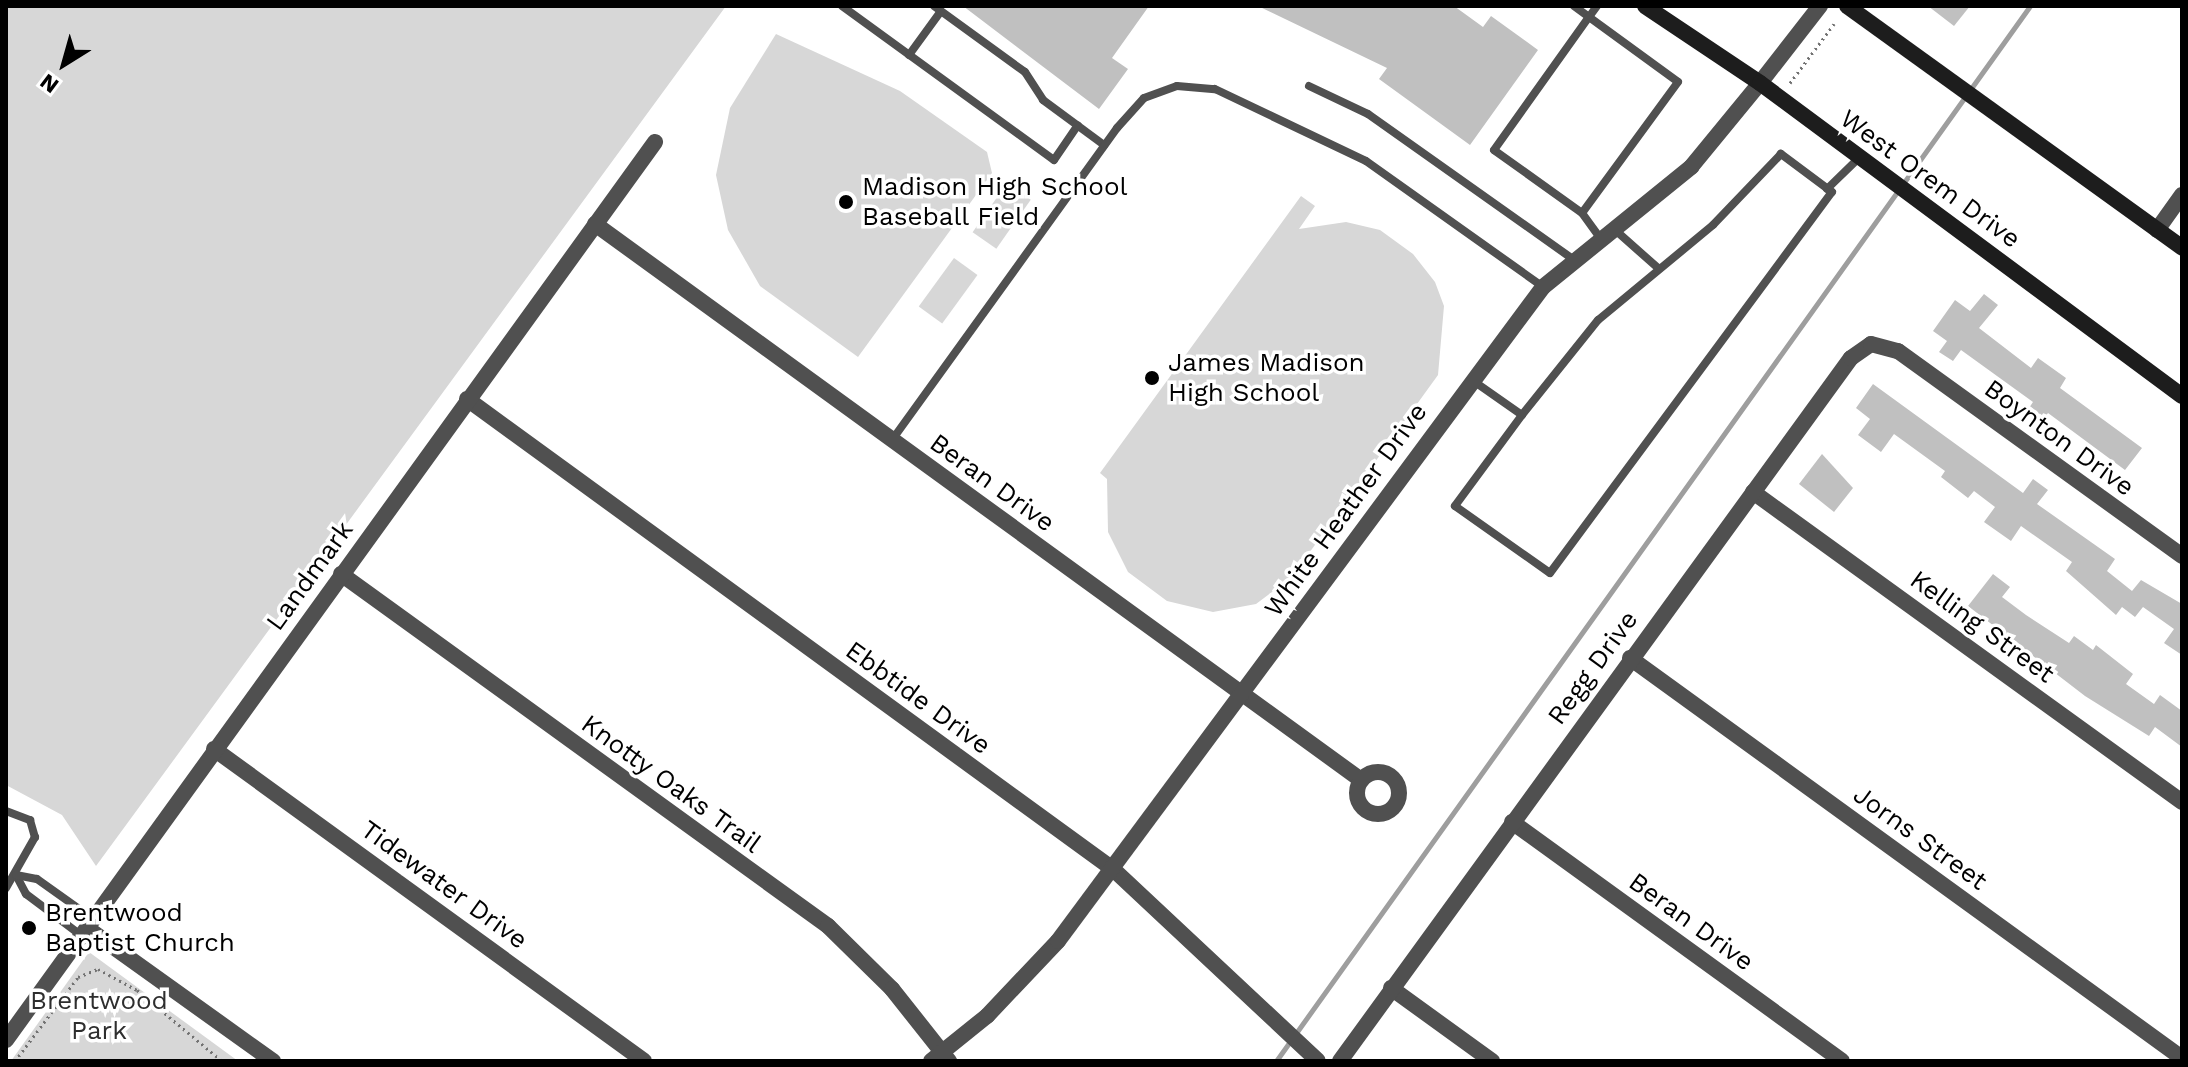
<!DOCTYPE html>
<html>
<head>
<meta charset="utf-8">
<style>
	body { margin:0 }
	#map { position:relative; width:2188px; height:1067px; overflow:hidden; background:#fff; font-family:"Work Sans",sans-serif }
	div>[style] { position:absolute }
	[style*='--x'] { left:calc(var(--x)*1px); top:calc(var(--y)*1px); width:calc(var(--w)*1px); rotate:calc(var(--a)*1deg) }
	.green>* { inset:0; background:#d7d7d7; transform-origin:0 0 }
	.stream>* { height:5px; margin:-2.5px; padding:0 2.5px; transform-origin:2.5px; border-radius:2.5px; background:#9e9e9e }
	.building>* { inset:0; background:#c0c0c0 }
	.path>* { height:3px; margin-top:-1.5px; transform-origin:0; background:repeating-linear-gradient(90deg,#727272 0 2px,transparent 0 6px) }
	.service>* { height:8px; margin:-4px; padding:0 4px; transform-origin:4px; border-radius:4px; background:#505050 }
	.minor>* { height:16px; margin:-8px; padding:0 8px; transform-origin:8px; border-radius:8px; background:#505050 }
	.minor>.ring { margin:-8px; padding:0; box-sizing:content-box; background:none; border:16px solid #505050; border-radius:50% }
	.tertiary>* { height:16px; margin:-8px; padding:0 8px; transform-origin:8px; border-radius:8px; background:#505050 }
	.secondary>* { height:16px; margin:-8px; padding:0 8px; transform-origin:8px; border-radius:8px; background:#1d1d1d }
	.dots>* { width:22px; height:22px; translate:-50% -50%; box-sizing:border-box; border:4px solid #fff; border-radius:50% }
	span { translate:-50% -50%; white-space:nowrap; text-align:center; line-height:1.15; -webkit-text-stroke:7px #fff; paint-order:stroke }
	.street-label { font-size:26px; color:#000 }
	.poi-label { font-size:26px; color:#000 }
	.left { translate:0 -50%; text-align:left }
	.park-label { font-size:26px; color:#2e2e2e }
	.frame { position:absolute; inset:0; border:8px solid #000; pointer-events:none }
	.north { position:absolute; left:24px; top:24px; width:80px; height:80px; -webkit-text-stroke:6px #fff; paint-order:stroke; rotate:217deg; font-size:22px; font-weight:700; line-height:32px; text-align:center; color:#000 }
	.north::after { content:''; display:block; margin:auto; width:28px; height:36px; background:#000; clip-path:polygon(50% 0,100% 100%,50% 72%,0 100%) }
</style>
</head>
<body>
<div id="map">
	<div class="green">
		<div style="clip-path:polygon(6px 6px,726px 6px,96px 866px,62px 815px,6px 785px)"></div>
		<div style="clip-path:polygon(776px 34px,900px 91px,987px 152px,992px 173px,858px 357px,760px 286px,728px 230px,716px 175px,730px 108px)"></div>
		<div style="left:1007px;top:183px;width:29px;height:60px;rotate:35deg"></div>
		<div style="clip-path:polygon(1301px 196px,1315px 206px,1299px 229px,1346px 222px,1380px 230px,1413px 254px,1435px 282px,1444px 306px,1438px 375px,1291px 578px,1256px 604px,1213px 612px,1167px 601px,1128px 572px,1108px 532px,1107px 479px,1100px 473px)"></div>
		<div style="left:954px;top:258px;width:29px;height:60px;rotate:36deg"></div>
		<div style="clip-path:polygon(89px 952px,238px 1061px,11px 1061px)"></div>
	</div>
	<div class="stream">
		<div style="--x:1276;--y:1061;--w:1297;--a:-54.45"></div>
	</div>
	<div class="building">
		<div style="clip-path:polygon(963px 6px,1149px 6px,1112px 58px,1128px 69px,1099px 109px)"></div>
		<div style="clip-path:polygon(1258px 6px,1454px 6px,1483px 27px,1491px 16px,1538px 50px,1470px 145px,1379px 79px,1387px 68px)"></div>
		<div style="clip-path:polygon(1928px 6px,1970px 6px,1954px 26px)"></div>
		<div style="clip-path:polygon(1984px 294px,1998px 305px,1979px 328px,2031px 368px,2038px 358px,2066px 378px,2060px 388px,2142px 448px,2125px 470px,2048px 413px,2042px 421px,2027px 411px,2033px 402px,1961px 350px,1953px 361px,1939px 352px,1947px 341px,1933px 331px,1955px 300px,1970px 311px)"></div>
		<div style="clip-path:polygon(1873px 384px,2023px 493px,2033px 479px,2048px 490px,2037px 504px,2115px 559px,2107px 571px,2132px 591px,2141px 580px,2182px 604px,2182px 655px,2164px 643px,2174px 629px,2143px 607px,2135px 617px,2122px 607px,2116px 615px,2066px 571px,2072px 562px,2021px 526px,2011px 541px,1984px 522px,1995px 507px,1974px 491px,1968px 498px,1941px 477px,1945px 471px,1894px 434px,1881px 452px,1858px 435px,1870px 419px,1856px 408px)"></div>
		<div style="clip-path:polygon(1822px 454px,1853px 488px,1834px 512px,1799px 484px)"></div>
		<div style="clip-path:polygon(1993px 574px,2010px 587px,2002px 597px,2026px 615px,2069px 643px,2074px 636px,2093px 650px,2096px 645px,2133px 674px,2126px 684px,2154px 704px,2160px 695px,2182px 711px,2182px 747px,2155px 727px,2149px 736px,2085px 696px,1968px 606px)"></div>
	</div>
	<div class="path">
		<div style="--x:1790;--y:83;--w:74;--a:-53.3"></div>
		<div style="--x:15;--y:1061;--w:105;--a:-53.1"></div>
		<div style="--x:78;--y:977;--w:22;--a:-22"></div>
		<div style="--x:98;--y:969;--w:44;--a:28.3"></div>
		<div style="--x:137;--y:990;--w:111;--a:39.9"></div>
	</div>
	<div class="service">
		<div style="--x:842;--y:6;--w:262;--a:36"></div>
		<div style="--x:1054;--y:160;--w:42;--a:-55.6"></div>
		<div style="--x:934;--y:6;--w:112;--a:36"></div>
		<div style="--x:1025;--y:72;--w:33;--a:57"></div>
		<div style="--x:1043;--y:100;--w:76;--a:36.4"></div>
		<div style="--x:1574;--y:6;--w:19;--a:36"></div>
		<div style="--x:1589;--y:17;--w:14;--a:-54"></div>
		<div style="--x:1589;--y:17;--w:110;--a:36.1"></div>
		<div style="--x:1678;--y:82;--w:162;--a:126.2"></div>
		<div style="--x:1582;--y:213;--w:108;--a:-144.4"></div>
		<div style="--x:1494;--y:150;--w:163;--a:-54.5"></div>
		<div style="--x:909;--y:55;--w:54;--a:-54"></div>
		<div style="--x:1309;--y:86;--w:65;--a:25.4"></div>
		<div style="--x:1368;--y:114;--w:252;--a:35.3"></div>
		<div style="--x:1827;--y:189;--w:46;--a:-44.1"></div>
		<div style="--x:1582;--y:213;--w:31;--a:54"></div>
		<div style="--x:1614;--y:229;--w:60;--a:41.6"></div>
		<div style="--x:1472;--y:380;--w:61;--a:35"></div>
		<div style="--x:1522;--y:415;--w:113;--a:126.4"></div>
		<div style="--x:1455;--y:506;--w:116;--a:35.2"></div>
		<div style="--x:1550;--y:573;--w:474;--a:-53.5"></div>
		<div style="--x:1832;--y:192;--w:64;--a:-143.3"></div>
		<div style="--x:1781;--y:154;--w:98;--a:133.8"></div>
		<div style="--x:1713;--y:225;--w:149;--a:140.4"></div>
		<div style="--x:1598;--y:320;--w:122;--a:128.7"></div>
		<div style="--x:892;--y:440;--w:385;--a:-54.2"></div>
		<div style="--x:1117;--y:128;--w:40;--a:-48"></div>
		<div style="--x:1144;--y:98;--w:35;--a:-20"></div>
		<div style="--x:1177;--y:86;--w:38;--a:5"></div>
		<div style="--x:1215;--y:89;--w:167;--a:25.5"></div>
		<div style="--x:1366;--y:161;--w:217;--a:35.4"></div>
		<div style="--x:6;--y:811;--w:26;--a:21"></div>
		<div style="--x:30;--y:820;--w:18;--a:74"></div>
		<div style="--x:35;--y:837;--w:59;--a:119.6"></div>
		<div style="--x:82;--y:936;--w:70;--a:-143.1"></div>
		<div style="--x:26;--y:894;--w:21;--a:-118"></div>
		<div style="--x:16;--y:875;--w:21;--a:11"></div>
		<div style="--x:37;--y:879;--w:69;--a:35.5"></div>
	</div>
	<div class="minor">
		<div style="--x:595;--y:224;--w:947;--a:35.97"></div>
		<div style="--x:2157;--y:230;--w:43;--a:-54.5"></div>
		<div style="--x:467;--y:399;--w:800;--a:36.05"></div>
		<div style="--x:1114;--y:870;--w:279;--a:43.1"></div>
		<div style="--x:1753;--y:492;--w:529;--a:35.85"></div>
		<div style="--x:341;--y:574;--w:601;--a:35.86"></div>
		<div style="--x:828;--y:926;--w:90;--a:44.5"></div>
		<div style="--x:892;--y:989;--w:92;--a:51.6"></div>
		<div style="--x:1630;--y:658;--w:682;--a:35.93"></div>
		<div style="--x:214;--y:749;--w:531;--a:35.96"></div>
		<div class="ring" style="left:1357px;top:772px;width:26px;height:26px"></div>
		<div style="--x:1512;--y:822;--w:407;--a:35.9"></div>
		<div style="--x:87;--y:928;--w:229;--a:35.6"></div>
		<div style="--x:1391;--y:988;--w:125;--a:35.9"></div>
		<div style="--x:6;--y:1040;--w:1108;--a:-54.14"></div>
		<div style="--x:931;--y:1061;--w:72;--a:-38.8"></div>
		<div style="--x:987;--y:1016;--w:103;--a:-46.6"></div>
		<div style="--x:1058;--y:941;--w:814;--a:-53.44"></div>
		<div style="--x:1543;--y:287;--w:191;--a:-39"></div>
		<div style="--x:1691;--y:167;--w:109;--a:-50.6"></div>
		<div style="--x:1340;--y:1061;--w:869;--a:-53.99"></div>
		<div style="--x:1851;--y:358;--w:24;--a:-35"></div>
		<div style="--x:1871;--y:344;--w:28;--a:15"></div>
		<div style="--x:1898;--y:351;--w:350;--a:35.8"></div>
	</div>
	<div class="tertiary">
		<div style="--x:1760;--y:83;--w:98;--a:-52.1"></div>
	</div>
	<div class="secondary">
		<div style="--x:1645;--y:6;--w:138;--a:33.8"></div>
		<div style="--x:1760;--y:83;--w:525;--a:36.56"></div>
		<div style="--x:1847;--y:6;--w:413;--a:35.8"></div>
	</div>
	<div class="dots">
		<div style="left:846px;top:202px;background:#000"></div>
		<div style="left:1152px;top:378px;background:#000"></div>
		<div style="left:29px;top:928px;background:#000"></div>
	</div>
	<div class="street-label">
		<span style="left:1930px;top:179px;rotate:36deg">West Orem Drive</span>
		<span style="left:2059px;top:438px;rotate:36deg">Boynton Drive</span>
		<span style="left:992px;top:483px;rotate:36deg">Beran Drive</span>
		<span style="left:1346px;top:510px;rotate:-54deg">White Heather Drive</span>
		<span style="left:310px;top:576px;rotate:-54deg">Landmark</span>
		<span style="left:1982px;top:627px;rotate:36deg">Kelling Street</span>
		<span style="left:1593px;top:668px;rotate:-54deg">Regg Drive</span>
		<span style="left:918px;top:698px;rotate:36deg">Ebbtide Drive</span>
		<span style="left:671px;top:784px;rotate:36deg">Knotty Oaks Trail</span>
		<span style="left:1920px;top:838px;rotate:36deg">Jorns Street</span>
		<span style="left:444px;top:885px;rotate:36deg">Tidewater Drive</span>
		<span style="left:1691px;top:922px;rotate:36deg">Beran Drive</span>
	</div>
	<div class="poi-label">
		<span class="left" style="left:862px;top:202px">Madison High School<br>Baseball Field</span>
		<span class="left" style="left:1168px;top:378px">James Madison<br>High School</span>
		<span class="left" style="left:45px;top:928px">Brentwood<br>Baptist Church</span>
	</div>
	<div class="park-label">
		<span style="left:99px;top:1016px">Brentwood<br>Park</span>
	</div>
	<div class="frame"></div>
	<div class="north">N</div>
</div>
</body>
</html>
